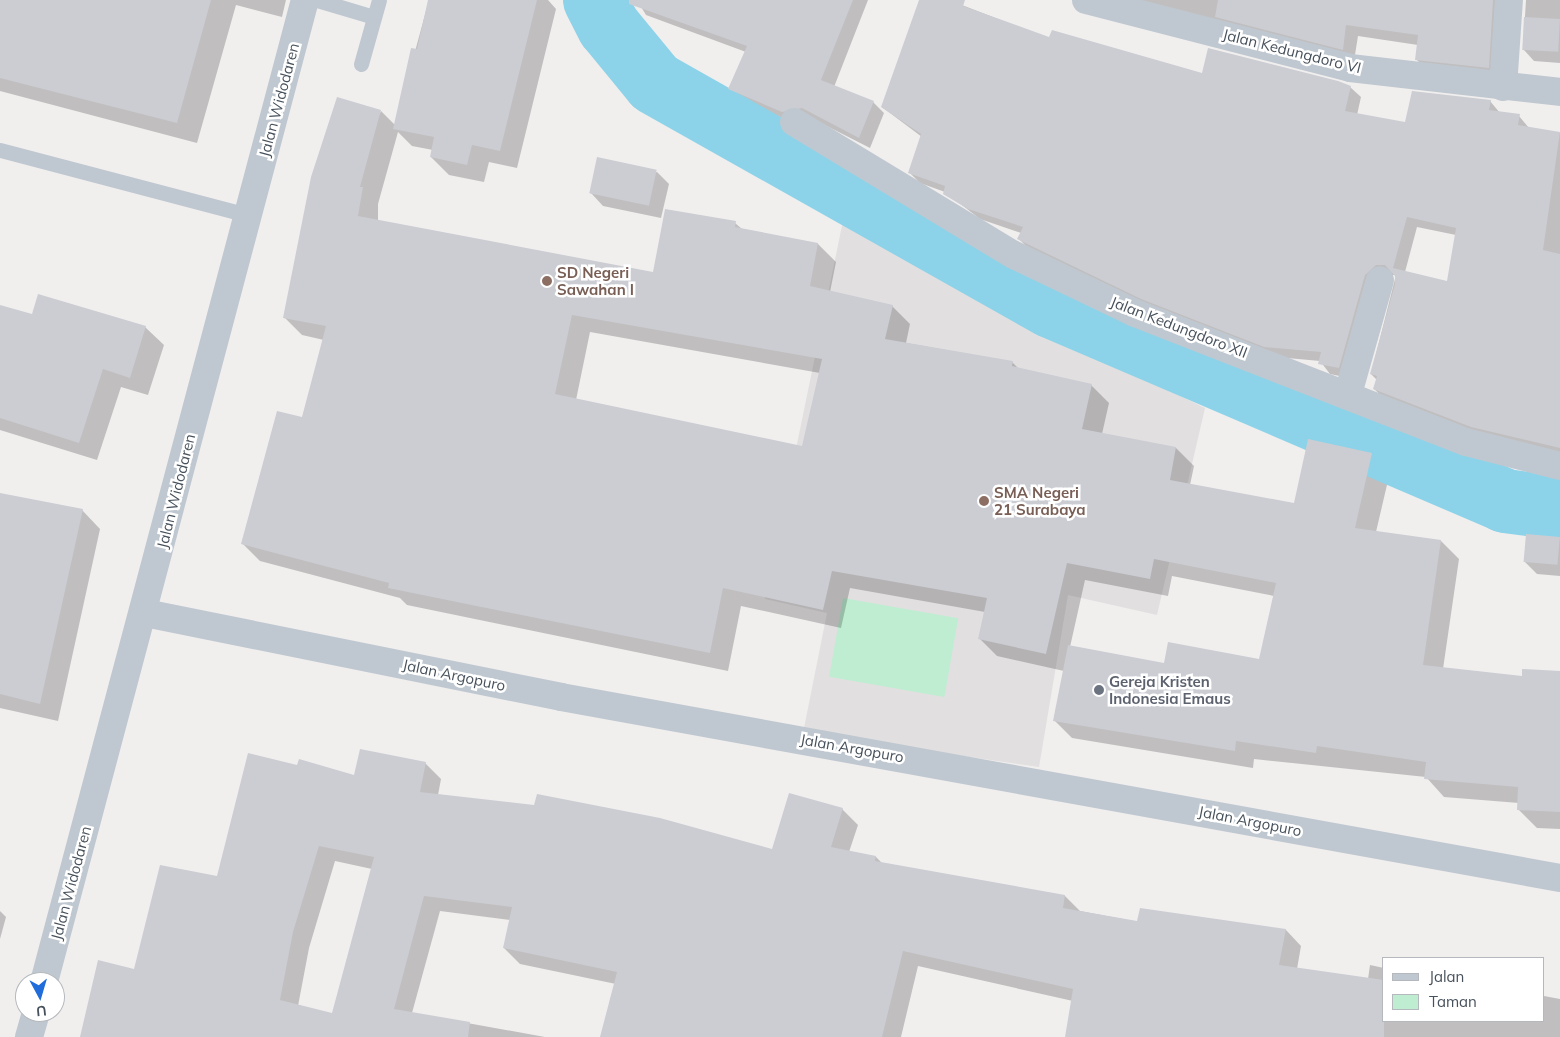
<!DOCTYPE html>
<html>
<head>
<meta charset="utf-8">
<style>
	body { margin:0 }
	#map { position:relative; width:1560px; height:1037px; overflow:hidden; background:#f1eeee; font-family:Mulish,sans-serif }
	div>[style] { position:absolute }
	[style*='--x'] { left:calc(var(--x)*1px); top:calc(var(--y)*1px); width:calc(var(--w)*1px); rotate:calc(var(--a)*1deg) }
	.education>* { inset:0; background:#e2dfe0 }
	.green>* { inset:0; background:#beedd1; transform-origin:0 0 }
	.shadow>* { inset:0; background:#0003 }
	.river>* { height:64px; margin:-32px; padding:0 32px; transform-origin:32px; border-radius:32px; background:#8cd3e9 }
	.building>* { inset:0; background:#cbcdd3; transform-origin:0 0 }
	.service>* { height:15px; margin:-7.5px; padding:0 7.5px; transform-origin:7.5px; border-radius:7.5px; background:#bfc8d0 }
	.minor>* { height:28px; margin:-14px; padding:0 14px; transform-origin:14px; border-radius:14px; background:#bfc8d0 }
	.dots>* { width:14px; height:14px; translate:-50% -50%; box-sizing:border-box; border:2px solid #fff; border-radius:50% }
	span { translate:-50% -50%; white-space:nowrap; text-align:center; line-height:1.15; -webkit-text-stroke:5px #fff; paint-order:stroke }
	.street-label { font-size:15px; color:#47515b }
	.education-label { font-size:15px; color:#785e54; font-weight:700 }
	.left { translate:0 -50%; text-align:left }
	.worship-label { font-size:15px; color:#5b616d; font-weight:700 }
	.legend { position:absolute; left:1382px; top:957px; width:162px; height:65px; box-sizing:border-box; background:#fff; border:1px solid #b5b9bd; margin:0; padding:6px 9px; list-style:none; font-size:15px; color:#47515b }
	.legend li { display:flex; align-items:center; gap:10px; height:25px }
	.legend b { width:25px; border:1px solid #b5b9bd }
	.north { position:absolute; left:15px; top:972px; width:50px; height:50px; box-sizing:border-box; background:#fff; border:1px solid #b5b9bd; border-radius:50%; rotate:174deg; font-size:14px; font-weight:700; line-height:20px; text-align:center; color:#47515b }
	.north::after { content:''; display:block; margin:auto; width:18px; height:22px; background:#1f6cda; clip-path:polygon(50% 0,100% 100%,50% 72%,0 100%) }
</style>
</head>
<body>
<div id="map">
	<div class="education">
		<div style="clip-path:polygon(844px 216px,1104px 359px,1205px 408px,1157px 615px,1068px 595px,1039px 767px,803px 733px,827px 613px,765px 599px)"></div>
	</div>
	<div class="green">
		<div style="left:843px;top:598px;width:117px;height:80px;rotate:10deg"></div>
	</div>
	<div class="shadow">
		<div style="clip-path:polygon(0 0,286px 0,282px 17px,236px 5px,197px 143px,0 91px)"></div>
		<div style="clip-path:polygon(evenodd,429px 0,548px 0,556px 9px,517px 168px,489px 162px,484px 182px,449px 175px,431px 157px,433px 150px,412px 146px,398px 132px,378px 204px,378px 221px,654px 274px,735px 223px,742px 229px,818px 244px,836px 262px,830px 292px,892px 306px,910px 324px,906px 343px,1012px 362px,1019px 369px,1091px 385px,1109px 403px,1102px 434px,1176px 448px,1194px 466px,1190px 485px,1295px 504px,1371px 454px,1390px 472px,1376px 532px,1441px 541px,1459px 559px,1443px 669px,1523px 677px,1560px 672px,1560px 829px,1537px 828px,1519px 810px,1519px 803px,1444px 797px,1426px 777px,1254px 759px,1253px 768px,1072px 738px,1054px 720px,1064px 671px,997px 656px,979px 638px,985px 612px,850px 588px,841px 628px,741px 606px,728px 671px,407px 605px,400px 598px,260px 561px,242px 543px,302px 419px,324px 340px,302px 335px,284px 317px,381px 111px,395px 125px,429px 0,590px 332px,820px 373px,803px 448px,576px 400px,590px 332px,429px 0,1172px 576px,1274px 596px,1260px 661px,1165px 665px,1070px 647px,1085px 580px,1168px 596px,1172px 576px)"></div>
		<div style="clip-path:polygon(637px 0,868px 0,834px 87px,873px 102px,884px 113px,870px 148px,813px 119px,794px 123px,741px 100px,730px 89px,746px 52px,646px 15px)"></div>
		<div style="clip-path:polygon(evenodd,921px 0,949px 0,1050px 39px,1203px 75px,1350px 87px,1361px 97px,1357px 115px,1406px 123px,1490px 101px,1500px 113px,1519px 116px,1529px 128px,1560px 133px,1560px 457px,1482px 437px,1385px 399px,1374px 389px,1377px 380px,1371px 374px,1396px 275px,1386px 275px,1349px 378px,1330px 374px,1320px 361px,1276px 357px,1153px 309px,1029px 249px,1018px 238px,1021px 233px,980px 219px,945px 192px,920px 183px,910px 173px,922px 137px,882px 107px,921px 0,1417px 227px,1456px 235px,1448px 283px,1405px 272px,1417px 227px)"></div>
		<div style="clip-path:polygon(1125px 0,1499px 0,1500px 79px,1428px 71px,1416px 59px,1418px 45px,1358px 36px,1354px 61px)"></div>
		<div style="clip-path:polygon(1526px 0,1560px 0,1560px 63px,1534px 61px,1523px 49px)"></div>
		<div style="clip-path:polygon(657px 172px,669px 184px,661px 218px,603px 206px,591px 193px)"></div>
		<div style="clip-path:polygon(0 306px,33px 315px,145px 327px,164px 345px,148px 395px,121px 387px,97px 460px,0 430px)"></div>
		<div style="clip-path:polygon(0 495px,82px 510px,100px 529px,58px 721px,0 708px)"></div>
		<div style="clip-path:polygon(1560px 538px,1560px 576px,1537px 574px,1525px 562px)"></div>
		<div style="clip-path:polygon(evenodd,425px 763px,441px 779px,438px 795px,773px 850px,842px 809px,858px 825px,849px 852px,876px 857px,883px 864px,1065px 896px,1080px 911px,1138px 922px,1286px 930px,1301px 946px,1297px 969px,1368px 979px,1370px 965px,1384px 968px,1384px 1021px,1544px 1021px,1544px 996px,1560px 999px,1560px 1037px,1066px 1037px,1073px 1001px,918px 966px,901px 1037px,605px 1037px,616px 984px,520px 964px,504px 948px,510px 920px,440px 911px,412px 1013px,545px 1037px,82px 1037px,218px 878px,298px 767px,355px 777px,425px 763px,335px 861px,372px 869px,333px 1015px,298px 1006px,309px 948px,335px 861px)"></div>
		<div style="clip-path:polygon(0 911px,6px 917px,0 939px)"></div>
	</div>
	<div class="river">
		<div style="--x:595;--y:0;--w:30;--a:63"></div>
		<div style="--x:609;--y:27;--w:72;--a:50.6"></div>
		<div style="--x:655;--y:83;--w:454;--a:29.4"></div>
		<div style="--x:1051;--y:306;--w:494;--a:23.2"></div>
		<div style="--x:1505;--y:501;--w:55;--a:7.3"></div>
	</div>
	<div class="building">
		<div style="clip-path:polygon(0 0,211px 0,177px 123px,0 78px)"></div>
		<div style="clip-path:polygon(428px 0,537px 0,500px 151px,472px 145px,467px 165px,430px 157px,434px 137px,393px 129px,411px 48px,417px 49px)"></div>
		<div style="clip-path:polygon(629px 0,853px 0,821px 80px,874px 101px,859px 138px,802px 108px,782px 112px,728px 89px,747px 46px,629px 4px)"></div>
		<div style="clip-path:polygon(evenodd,919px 0,965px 0,963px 6px,1049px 37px,1052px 30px,1202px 73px,1208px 48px,1338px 81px,1351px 86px,1345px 111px,1405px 122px,1412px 91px,1491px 100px,1489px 110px,1520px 114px,1518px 125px,1560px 132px,1543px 250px,1560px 254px,1560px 448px,1471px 427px,1373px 389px,1377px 376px,1370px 374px,1395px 284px,1395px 276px,1385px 265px,1376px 265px,1365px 275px,1339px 368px,1318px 364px,1321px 352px,1264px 347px,1141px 299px,1021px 241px,1017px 239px,1023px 227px,968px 209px,943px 194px,945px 186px,908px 173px,921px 134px,881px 107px,919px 0,1407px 217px,1456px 228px,1447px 281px,1393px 268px,1407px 217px)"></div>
		<div style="clip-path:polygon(1218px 0,1493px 0,1489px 68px,1415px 60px,1418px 35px,1346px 25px,1343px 50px,1215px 17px)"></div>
		<div style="left:1524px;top:17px;width:36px;height:33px;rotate:3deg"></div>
		<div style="clip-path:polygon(evenodd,337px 97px,381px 110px,360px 187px,363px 187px,358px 216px,653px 272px,665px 209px,736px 221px,735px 227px,818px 243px,810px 286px,893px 305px,885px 339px,1013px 361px,1012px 366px,1092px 384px,1082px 429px,1176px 447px,1170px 480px,1294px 503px,1308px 439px,1372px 453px,1355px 528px,1441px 540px,1423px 665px,1522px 676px,1522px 669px,1560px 671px,1560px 812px,1517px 810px,1518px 787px,1424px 779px,1426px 762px,1317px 746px,1316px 753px,1236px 741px,1235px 751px,1053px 721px,1068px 645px,1164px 663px,1168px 642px,1259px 659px,1276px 583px,1154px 559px,1150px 579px,1067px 563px,1046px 654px,978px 639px,987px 598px,832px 571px,823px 610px,723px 588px,710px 653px,388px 588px,389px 583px,241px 544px,277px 411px,302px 417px,326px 326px,283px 318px,311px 177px,337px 97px,572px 315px,822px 359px,802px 446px,555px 394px,572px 315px)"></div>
		<div style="left:597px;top:157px;width:61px;height:37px;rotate:12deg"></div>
		<div style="clip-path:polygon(38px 294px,146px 326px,130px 378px,103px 369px,79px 443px,0 418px,0 305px,32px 314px)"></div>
		<div style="clip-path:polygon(0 493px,83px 509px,40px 704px,0 694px)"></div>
		<div style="left:1526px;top:534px;width:34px;height:28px;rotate:5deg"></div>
		<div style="clip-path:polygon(evenodd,360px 749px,426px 762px,420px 792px,534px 805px,537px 794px,660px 818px,772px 849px,789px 793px,843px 808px,831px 847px,876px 856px,875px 861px,1065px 895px,1063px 908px,1137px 921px,1140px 908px,1286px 929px,1279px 965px,1384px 980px,1384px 1037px,1065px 1037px,1073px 989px,903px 951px,882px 1037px,600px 1037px,617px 972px,503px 948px,512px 907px,424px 896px,394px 1009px,470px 1022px,468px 1037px,80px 1037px,98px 960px,134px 969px,160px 865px,217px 876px,248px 753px,297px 765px,299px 759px,354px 775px,360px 749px,319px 846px,374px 857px,332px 1013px,280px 1000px,293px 932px,319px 846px)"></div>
	</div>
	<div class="service">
		<div style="--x:317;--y:0;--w:59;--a:16.6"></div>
		<div style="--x:361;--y:64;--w:66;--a:-74.3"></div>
		<div style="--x:0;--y:150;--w:256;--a:14.7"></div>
	</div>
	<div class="minor">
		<div style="--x:1086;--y:0;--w:273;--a:14.4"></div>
		<div style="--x:1350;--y:68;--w:211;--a:6.5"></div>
		<div style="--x:1503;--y:87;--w:87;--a:-86.1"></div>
		<div style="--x:794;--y:122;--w:257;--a:31.2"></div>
		<div style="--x:1014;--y:255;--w:134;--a:25.6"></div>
		<div style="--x:1135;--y:313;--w:355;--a:21.3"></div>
		<div style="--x:1466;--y:442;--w:97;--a:14.3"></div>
		<div style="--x:1348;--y:394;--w:118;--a:-74.3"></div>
		<div style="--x:145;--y:613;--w:424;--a:11.4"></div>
		<div style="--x:561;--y:697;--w:1015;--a:10.27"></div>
		<div style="--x:44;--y:982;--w:1016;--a:-75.12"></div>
		<div style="--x:29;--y:1037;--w:26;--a:-74"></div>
	</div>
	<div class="dots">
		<div style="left:547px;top:281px;background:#8d6e63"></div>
		<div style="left:984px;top:501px;background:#8d6e63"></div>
		<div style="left:1099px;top:690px;background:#6b7280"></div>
	</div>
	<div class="street-label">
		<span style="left:1292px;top:51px;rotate:14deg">Jalan Kedungdoro VI</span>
		<span style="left:279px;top:100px;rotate:-75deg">Jalan Widodaren</span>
		<span style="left:1179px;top:327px;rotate:21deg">Jalan Kedungdoro XII</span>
		<span style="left:176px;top:491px;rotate:-76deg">Jalan Widodaren</span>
		<span style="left:454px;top:675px;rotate:12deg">Jalan Argopuro</span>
		<span style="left:852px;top:748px;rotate:10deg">Jalan Argopuro</span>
		<span style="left:1250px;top:821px;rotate:11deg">Jalan Argopuro</span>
		<span style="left:71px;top:883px;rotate:-75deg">Jalan Widodaren</span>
	</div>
	<div class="education-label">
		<span class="left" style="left:557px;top:281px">SD Negeri<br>Sawahan I</span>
		<span class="left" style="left:994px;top:501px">SMA Negeri<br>21 Surabaya</span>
	</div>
	<div class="worship-label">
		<span class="left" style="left:1109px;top:690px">Gereja Kristen<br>Indonesia Emaus</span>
	</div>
	<ul class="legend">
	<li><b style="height:6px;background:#bfc8d0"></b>Jalan</li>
	<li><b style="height:14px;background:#beedd1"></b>Taman</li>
	</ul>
	<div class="north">U</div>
</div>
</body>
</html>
